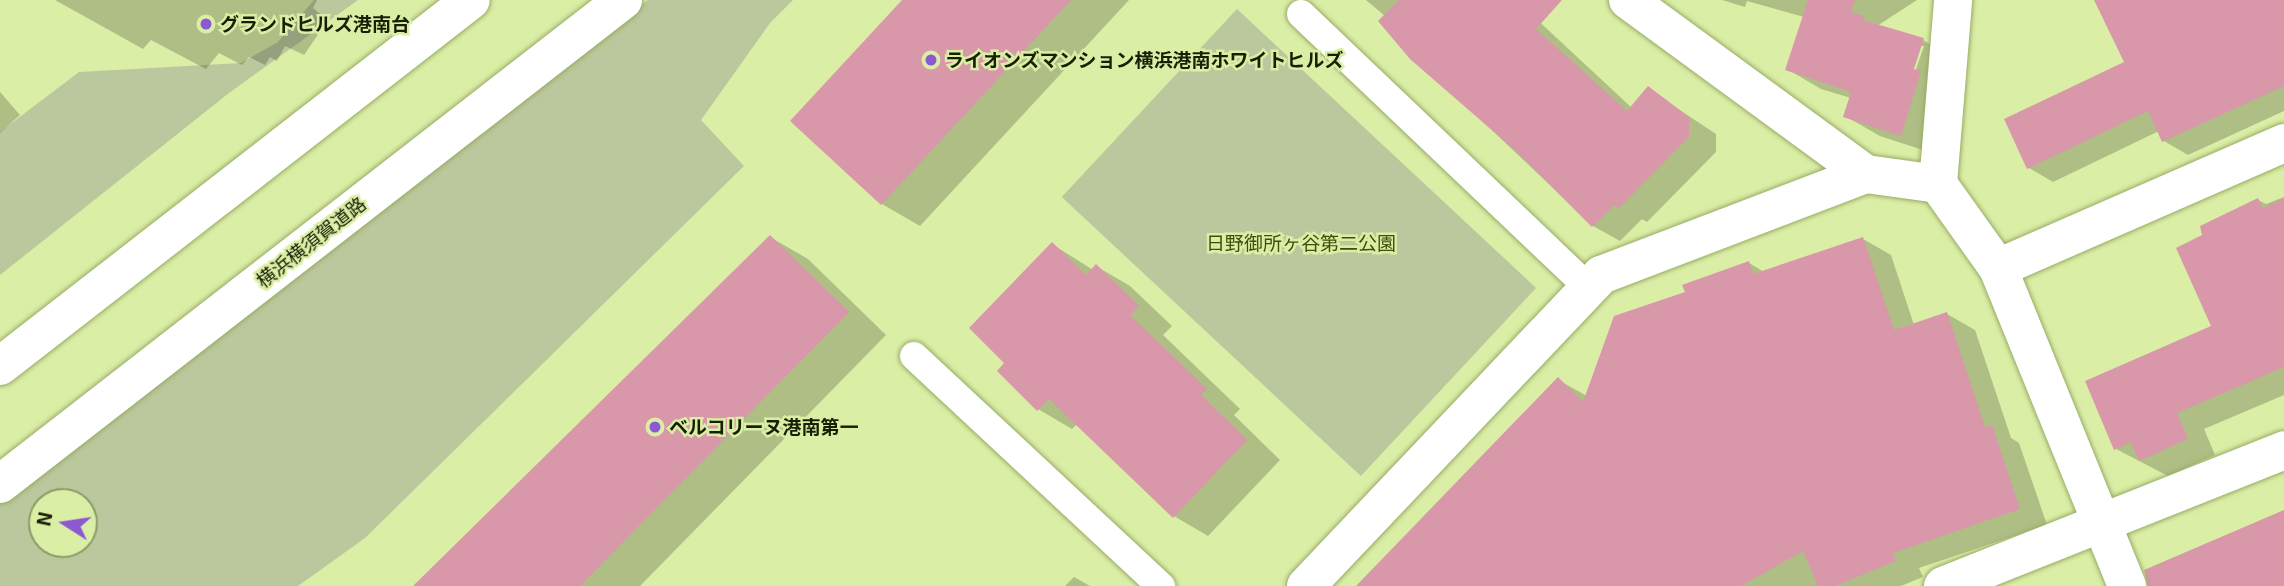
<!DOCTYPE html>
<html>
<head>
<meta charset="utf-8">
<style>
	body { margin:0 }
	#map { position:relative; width:2284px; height:586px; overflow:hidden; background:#daeea6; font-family:"Exo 2","Noto Sans JP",sans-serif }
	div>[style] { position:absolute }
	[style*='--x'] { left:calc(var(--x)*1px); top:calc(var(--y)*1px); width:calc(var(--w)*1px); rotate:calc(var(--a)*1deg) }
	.green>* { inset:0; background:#bbc89d; transform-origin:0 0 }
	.shadow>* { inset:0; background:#0003 }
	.building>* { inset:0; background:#d997aa }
	.roads { filter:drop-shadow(0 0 2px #99ab66) drop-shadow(0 0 2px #99ab66) }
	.service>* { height:28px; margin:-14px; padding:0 14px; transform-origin:14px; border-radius:14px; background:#fff }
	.minor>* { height:38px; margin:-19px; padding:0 19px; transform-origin:19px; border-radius:19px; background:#fff }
	.motorway>* { height:38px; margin:-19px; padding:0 19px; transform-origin:19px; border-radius:19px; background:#fff }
	.dots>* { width:19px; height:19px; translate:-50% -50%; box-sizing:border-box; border:4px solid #daeea6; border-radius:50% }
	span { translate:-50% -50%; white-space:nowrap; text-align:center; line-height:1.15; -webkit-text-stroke:5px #daeea6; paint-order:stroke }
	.poi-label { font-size:19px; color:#191f04; font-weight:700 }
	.left { translate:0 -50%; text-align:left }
	.street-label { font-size:19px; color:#191f04 }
	.park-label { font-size:19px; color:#404e09 }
	.north { position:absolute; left:28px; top:488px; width:70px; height:70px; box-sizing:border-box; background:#daeea6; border:2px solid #8d9b65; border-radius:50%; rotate:282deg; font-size:19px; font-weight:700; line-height:28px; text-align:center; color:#191f04 }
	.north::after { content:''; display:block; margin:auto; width:24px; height:32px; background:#8d59d1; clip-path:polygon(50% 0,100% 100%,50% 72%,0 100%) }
</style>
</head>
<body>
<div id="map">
	<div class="green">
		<div style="clip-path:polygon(314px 0,358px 0,229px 93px,0 275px,0 132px,79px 72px,241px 63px,278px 42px)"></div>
		<div style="clip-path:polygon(evenodd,648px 0,793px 0,770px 23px,701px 120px,744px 166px,365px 538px,298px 586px,0 586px,0 487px,648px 0,42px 502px,84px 502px,84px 544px,42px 544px,42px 502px)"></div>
		<div style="left:1237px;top:9px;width:409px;height:257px;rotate:43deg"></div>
	</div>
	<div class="shadow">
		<div style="clip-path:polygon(55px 0,317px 0,313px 8px,328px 20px,304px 55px,285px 46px,277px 61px,270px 57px,265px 65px,249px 57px,242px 65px,219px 53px,206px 69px,151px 40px,143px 49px)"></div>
		<div style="clip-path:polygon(905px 0,1129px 0,920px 226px,882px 204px)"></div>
		<div style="clip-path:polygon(1366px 0,1516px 0,1632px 108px,1648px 89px,1716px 134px,1716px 152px,1647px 222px,1642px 219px,1620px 241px,1593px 226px,1418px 60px,1385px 16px)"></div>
		<div style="clip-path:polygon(evenodd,1722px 0,1917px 0,1877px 26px,1923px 40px,1958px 60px,1935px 154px,1880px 136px,1845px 116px,1851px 98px,1821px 89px,1787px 69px,1804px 17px,1747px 1px,1745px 7px,1722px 0,1920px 46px,1924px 46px,1913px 78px,1909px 77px,1920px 46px)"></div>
		<div style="clip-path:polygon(2096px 0,2284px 0,2284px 111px,2188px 155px,2164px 141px,2159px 131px,2053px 182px,2029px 168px,2126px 63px)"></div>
		<div style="clip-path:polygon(0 92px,20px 115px,0 133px)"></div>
		<div style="clip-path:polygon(2284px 197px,2284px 395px,2204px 429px,2215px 455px,2168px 476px,2116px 449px,2213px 327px,2204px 236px,2258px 200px,2266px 204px)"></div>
		<div style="clip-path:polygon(770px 237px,808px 259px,886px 335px,640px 586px,486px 586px)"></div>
		<div style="clip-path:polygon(1863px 239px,1891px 255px,1914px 325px,1947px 314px,1975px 330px,2011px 438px,2019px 443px,2047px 525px,1919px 568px,1923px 577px,1901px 586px,1358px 586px,1558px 380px,1587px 396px,1687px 293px,1749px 263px,1764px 272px)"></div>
		<div style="clip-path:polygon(1052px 244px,1093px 270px,1096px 266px,1130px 286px,1172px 326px,1163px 335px,1240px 409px,1234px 415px,1280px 460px,1208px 536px,1174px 516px,1077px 424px,1072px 429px,1038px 409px,1007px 363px)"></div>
		<div style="clip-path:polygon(1074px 577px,1090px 586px,1065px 586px)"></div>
	</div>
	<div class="building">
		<div style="clip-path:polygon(902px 0,1071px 0,881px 205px,790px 121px)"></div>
		<div style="clip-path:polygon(1399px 0,1562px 0,1536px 29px,1627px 111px,1648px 86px,1689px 117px,1689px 137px,1619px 208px,1614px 205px,1592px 227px,1517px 152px,1410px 59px,1378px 21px)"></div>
		<div style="clip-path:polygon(1808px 0,1855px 0,1851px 12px,1864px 16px,1863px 20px,1924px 38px,1914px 69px,1921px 71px,1901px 136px,1843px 117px,1851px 92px,1785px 70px)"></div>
		<div style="clip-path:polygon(2094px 0,2284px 0,2284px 86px,2162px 142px,2148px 111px,2027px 169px,2004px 119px,2124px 62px)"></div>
		<div style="clip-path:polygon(2258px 198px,2263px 208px,2284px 198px,2284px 367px,2177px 413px,2188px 439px,2139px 461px,2131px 442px,2114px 450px,2085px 381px,2211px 326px,2176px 248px,2202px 235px,2200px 226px)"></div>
		<div style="clip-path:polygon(770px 235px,849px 312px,580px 586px,413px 586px)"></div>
		<div style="clip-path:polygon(1863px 237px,1894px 330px,1947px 312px,1985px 427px,1992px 425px,2020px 509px,1893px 553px,1896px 561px,1835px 586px,1818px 586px,1803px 551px,1741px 586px,1356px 586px,1558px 377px,1583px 402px,1614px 316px,1685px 292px,1682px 285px,1749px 261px,1753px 274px)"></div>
		<div style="clip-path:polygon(1052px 242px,1086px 275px,1096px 264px,1139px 306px,1130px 315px,1207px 389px,1201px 395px,1247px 440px,1173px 518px,1049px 399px,1037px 411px,997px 371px,1004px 363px,969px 328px)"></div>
		<div style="clip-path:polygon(2284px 510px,2284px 586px,2148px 586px,2144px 570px)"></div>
	</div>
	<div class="roads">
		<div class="service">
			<div style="--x:1301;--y:14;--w:398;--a:43.6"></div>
			<div style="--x:914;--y:356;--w:338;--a:43"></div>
		</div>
		<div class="minor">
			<div style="--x:1628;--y:0;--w:295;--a:36.2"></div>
			<div style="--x:1938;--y:184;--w:185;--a:-85.3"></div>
			<div style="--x:1998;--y:268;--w:312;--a:-23.6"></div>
			<div style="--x:1306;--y:586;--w:429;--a:-46.5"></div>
			<div style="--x:1601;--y:275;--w:284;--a:-20.9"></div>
			<div style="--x:1866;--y:174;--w:73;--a:7.9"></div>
			<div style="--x:1938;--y:184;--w:103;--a:54.5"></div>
			<div style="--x:1998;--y:268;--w:343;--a:67.9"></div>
			<div style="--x:1943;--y:586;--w:367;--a:-21.7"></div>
		</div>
		<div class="motorway">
			<div style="--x:0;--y:366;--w:596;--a:-37.85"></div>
			<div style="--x:0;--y:484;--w:789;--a:-37.84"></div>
		</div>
	</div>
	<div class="dots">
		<div style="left:206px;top:24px;background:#8d59d1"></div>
		<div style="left:931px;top:60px;background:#8d59d1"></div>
		<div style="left:655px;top:427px;background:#8d59d1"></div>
	</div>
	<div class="poi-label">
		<span class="left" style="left:220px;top:24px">グランドヒルズ港南台</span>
		<span class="left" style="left:945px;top:60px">ライオンズマンション横浜港南ホワイトヒルズ</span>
		<span class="left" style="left:669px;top:427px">ベルコリーヌ港南第一</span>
	</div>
	<div class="street-label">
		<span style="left:311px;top:242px;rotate:-38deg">横浜横須賀道路</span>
	</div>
	<div class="park-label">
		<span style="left:1301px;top:243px">日野御所ヶ谷第二公園</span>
	</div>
	<div class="north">N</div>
</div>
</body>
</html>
